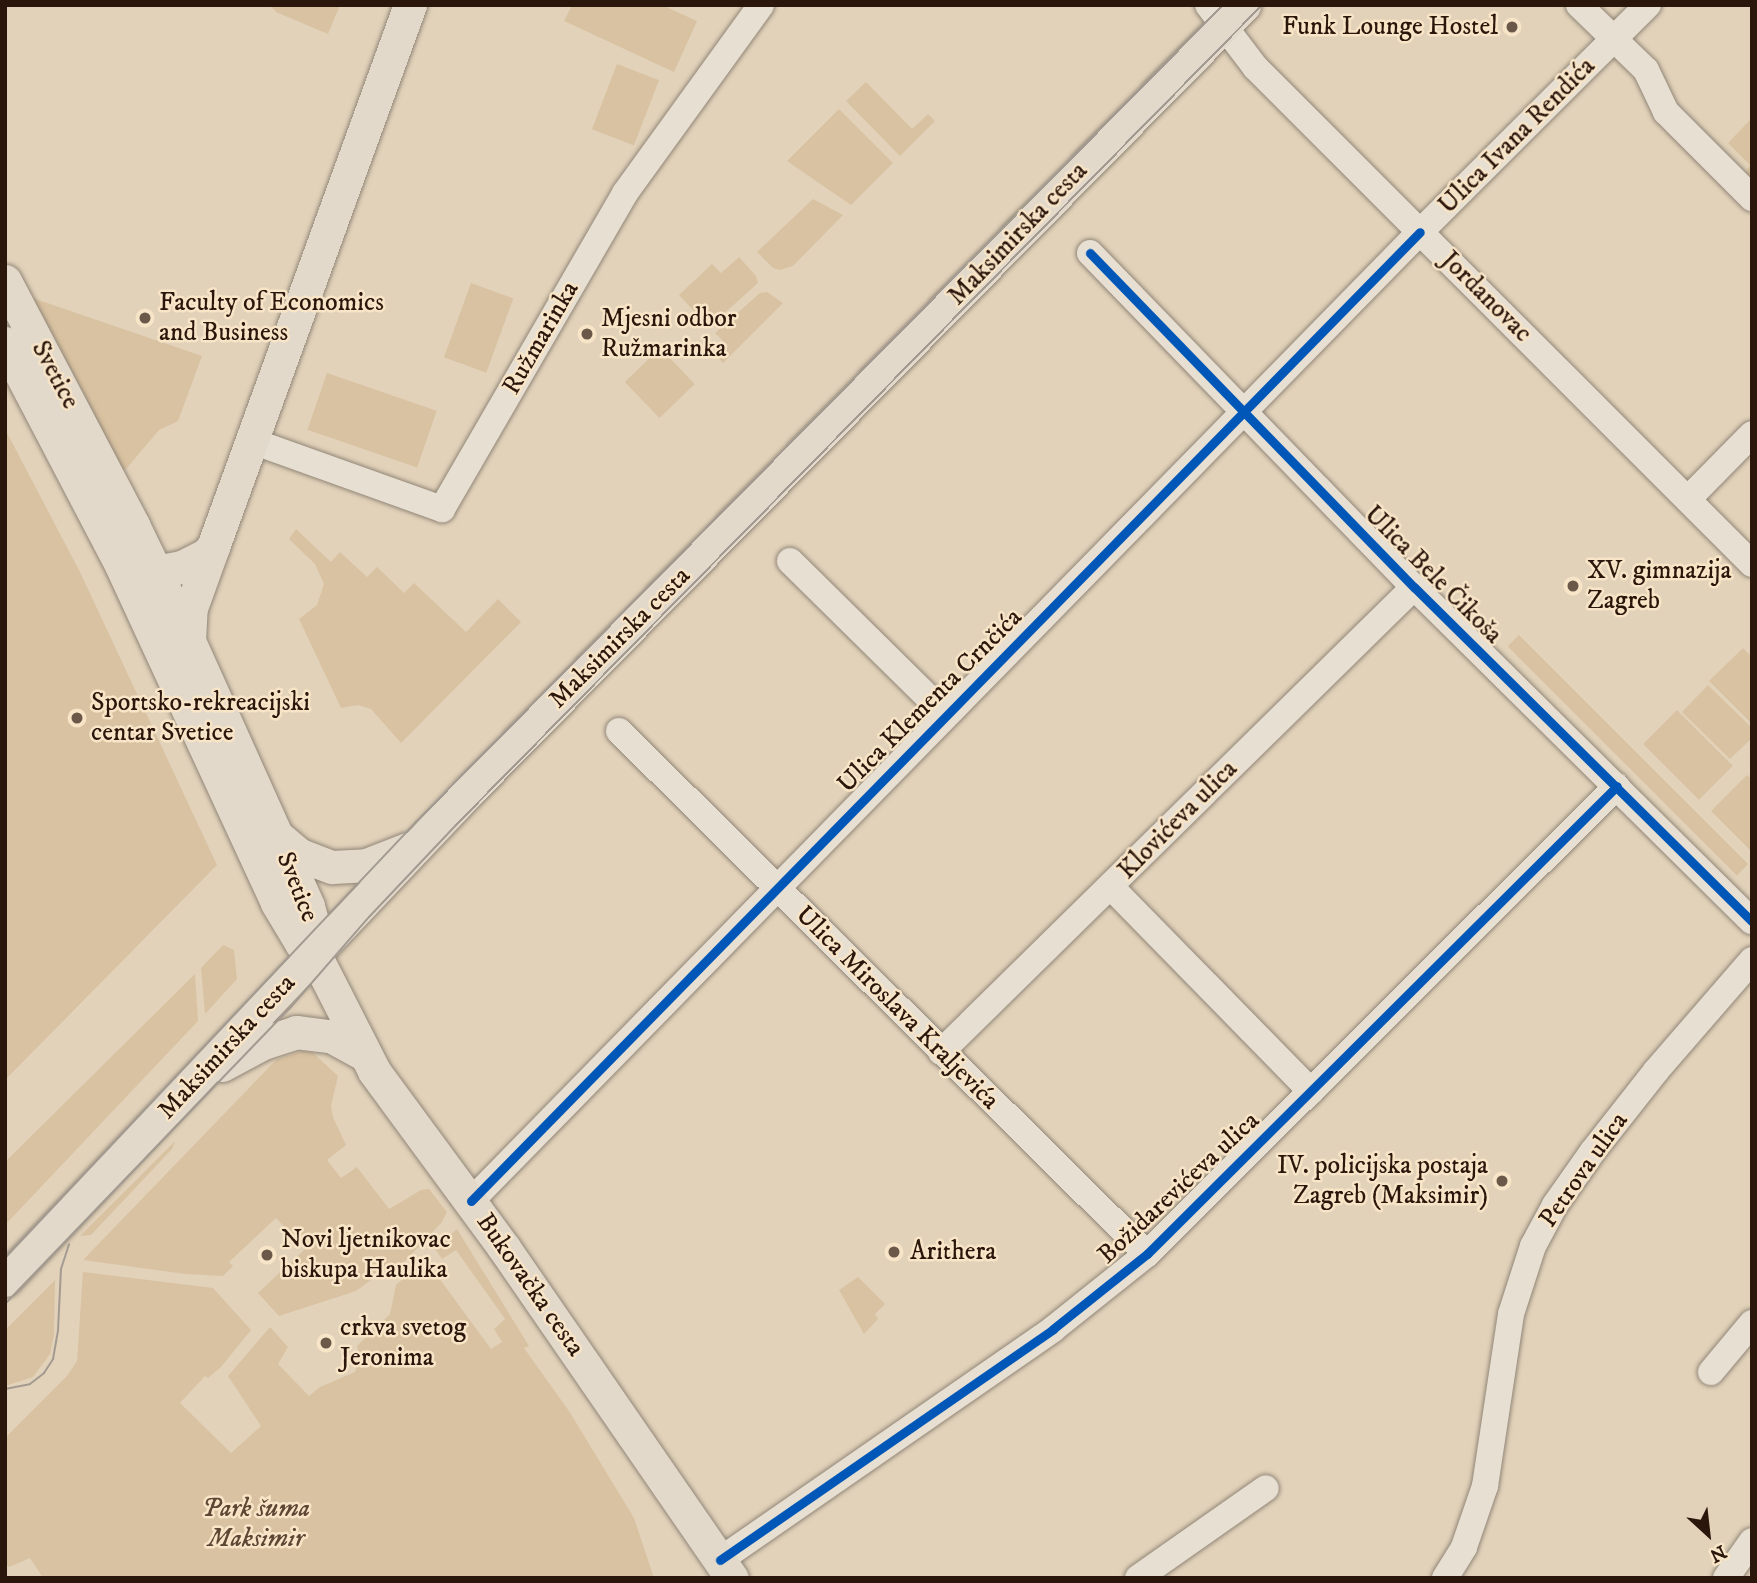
<!DOCTYPE html>
<html>
<head>
<meta charset="utf-8">
<style>
	body { margin:0 }
	#map { position:relative; width:1757px; height:1583px; overflow:hidden; background:#e2d2ba; font-family:"IM FELL DW Pica",serif }
	div>[style] { position:absolute }
	[style*='--x'] { left:calc(var(--x)*1px); top:calc(var(--y)*1px); width:calc(var(--w)*1px); rotate:calc(var(--a)*1deg) }
	.green>* { inset:0; background:#d9c2a1; transform-origin:0 0 }
	.roads { filter:drop-shadow(0 0 2px #918677) drop-shadow(0 0 2px #918677) }
	.minor>* { height:26px; margin:-13px; padding:0 13px; transform-origin:13px; border-radius:13px; background:#e7dfd2 }
	.major>* { height:33px; margin:-16.5px; padding:0 16.5px; transform-origin:16.5px; border-radius:16.5px; background:#e2d9cb }
	.tram>* { height:2px; margin:-1px; padding:0 1px; transform-origin:1px; border-radius:1px; background:#a39b91 }
	.cycleway>* { height:9px; margin:-4.5px; padding:0 4.5px; transform-origin:4.5px; border-radius:4.5px; background:#0057b8 }
	.dots>* { width:19px; height:19px; translate:-50% -50%; box-sizing:border-box; border:4px solid #f8e4c6; border-radius:50% }
	span { translate:-50% -50%; white-space:nowrap; text-align:center; line-height:1.15; -webkit-text-stroke:5px #f8e4c6; paint-order:stroke }
	.poi-label { font-size:26px; color:#2b160c }
	.right { translate:-100% -50%; text-align:right }
	.left { translate:0 -50%; text-align:left }
	.street-label { font-size:26px; color:#2b160c }
	.park-label { font-size:26px; color:#5d4633; font-style:italic }
	.frame { position:absolute; inset:0; border:7px solid #2b160c; pointer-events:none }
	.north { position:absolute; left:1673px; top:1499px; width:70px; height:70px; -webkit-text-stroke:5px #f8e4c6; paint-order:stroke; rotate:153deg; font-size:19px; font-weight:700; line-height:28px; text-align:center; color:#2b160c }
	.north::after { content:''; display:block; margin:auto; width:24px; height:32px; background:#2b160c; clip-path:polygon(50% 0,100% 100%,50% 72%,0 100%) }
</style>
</head>
<body>
<div id="map">
	<div class="green">
		<div style="clip-path:polygon(270px 5px,340px 5px,328px 34px,276px 12px)"></div>
		<div style="clip-path:polygon(572px 5px,662px 5px,697px 21px,674px 72px,564px 21px)"></div>
		<div style="left:617px;top:64px;width:45px;height:70px;rotate:21deg"></div>
		<div style="clip-path:polygon(866px 82px,912px 129px,928px 114px,935px 121px,900px 156px,846px 101px)"></div>
		<div style="clip-path:polygon(839px 109px,893px 163px,851px 205px,787px 161px)"></div>
		<div style="clip-path:polygon(1752px 118px,1752px 193px,1744px 175px,1750px 165px,1728px 143px)"></div>
		<div style="clip-path:polygon(813px 199px,843px 215px,793px 266px,780px 270px,773px 268px,757px 252px)"></div>
		<div style="clip-path:polygon(739px 257px,756px 276px,758px 283px,709px 327px,679px 295px,712px 264px,721px 273px)"></div>
		<div style="left:471px;top:283px;width:45px;height:79px;rotate:20deg"></div>
		<div style="clip-path:polygon(767px 292px,783px 303px,723px 363px,717px 356px,728px 346px,715px 333px,760px 293px)"></div>
		<div style="clip-path:polygon(18px 293px,202px 356px,178px 421px,159px 430px,126px 469px,115px 474px)"></div>
		<div style="left:660px;top:348px;width:50px;height:49px;rotate:46deg"></div>
		<div style="left:327px;top:373px;width:116px;height:60px;rotate:19deg"></div>
		<div style="clip-path:polygon(5px 429px,80px 572px,217px 865px,5px 1080px)"></div>
		<div style="clip-path:polygon(296px 529px,331px 562px,340px 552px,367px 577px,377px 567px,404px 593px,414px 583px,466px 632px,498px 599px,521px 622px,401px 743px,371px 709px,358px 705px,341px 708px,299px 619px,317px 605px,324px 584px,315px 564px,289px 539px)"></div>
		<div style="left:1519px;top:635px;width:324px;height:16px;rotate:45deg"></div>
		<div style="clip-path:polygon(1743px 648px,1752px 657px,1752px 724px,1709px 681px)"></div>
		<div style="clip-path:polygon(1708px 685px,1752px 728px,1752px 738px,1730px 759px,1682px 712px)"></div>
		<div style="left:1677px;top:710px;width:79px;height:48px;rotate:45deg"></div>
		<div style="clip-path:polygon(1747px 775px,1752px 779px,1752px 852px,1711px 811px)"></div>
		<div style="clip-path:polygon(223px 945px,234px 950px,237px 979px,205px 1014px,201px 968px)"></div>
		<div style="clip-path:polygon(195px 974px,198px 1021px,5px 1225px,5px 1162px)"></div>
		<div style="clip-path:polygon(302px 1051px,312px 1052px,338px 1076px,331px 1106px,333px 1117px,346px 1145px,327px 1160px,341px 1178px,357px 1167px,389px 1209px,421px 1190px,429px 1189px,447px 1212px,442px 1222px,393px 1274px,386px 1269px,356px 1291px,279px 1316px,258px 1293px,305px 1249px,276px 1218px,229px 1262px,233px 1266px,223px 1276px,185px 1274px,83px 1260px,276px 1060px)"></div>
		<div style="clip-path:polygon(175px 1141px,172px 1149px,91px 1235px,80px 1236px)"></div>
		<div style="clip-path:polygon(457px 1229px,529px 1346px,524px 1348px,569px 1411px,634px 1518px,654px 1578px,43px 1578px,30px 1558px,9px 1567px,5px 1563px,5px 1438px,67px 1376px,77px 1361px,83px 1272px,213px 1288px,251px 1330px,221px 1367px,208px 1378px,205px 1376px,180px 1403px,231px 1453px,261px 1426px,228px 1376px,270px 1327px,288px 1347px,278px 1364px,309px 1396px,320px 1387px,355px 1372px,360px 1356px,357px 1346px,390px 1314px,396px 1285px,425px 1259px,491px 1349px,502px 1342px,494px 1329px,505px 1319px,456px 1250px,442px 1259px,435px 1249px)"></div>
		<div style="clip-path:polygon(858px 1277px,885px 1304px,875px 1314px,878px 1319px,864px 1334px,839px 1290px)"></div>
		<div style="clip-path:polygon(55px 1280px,54px 1335px,50px 1354px,33px 1377px,5px 1386px,5px 1330px)"></div>
	</div>
	<div class="roads">
		<div class="minor">
			<div style="--x:1208;--y:5;--w:78;--a:52.8"></div>
			<div style="--x:1255;--y:67;--w:703;--a:45"></div>
			<div style="--x:1579;--y:5;--w:93;--a:44.1"></div>
			<div style="--x:1646;--y:70;--w:47;--a:64.5"></div>
			<div style="--x:1666;--y:112;--w:122;--a:45"></div>
			<div style="--x:1090;--y:253;--w:465;--a:45.9"></div>
			<div style="--x:1414;--y:587;--w:475;--a:44.7"></div>
			<div style="--x:252;--y:441;--w:202;--a:19.7"></div>
			<div style="--x:442;--y:509;--w:365;--a:-59.9"></div>
			<div style="--x:625;--y:193;--w:232;--a:-54.1"></div>
			<div style="--x:1688;--y:499;--w:91;--a:-45.4"></div>
			<div style="--x:790;--y:561;--w:219;--a:44.6"></div>
			<div style="--x:619;--y:731;--w:743;--a:44.73"></div>
			<div style="--x:1111;--y:887;--w:286;--a:45.6"></div>
			<div style="--x:941;--y:1052;--w:663;--a:-44.51"></div>
			<div style="--x:471;--y:1201;--w:1356;--a:-45.6"></div>
			<div style="--x:1420;--y:232;--w:322;--a:-44.9"></div>
			<div style="--x:1711;--y:1372;--w:64;--a:-50.1"></div>
			<div style="--x:720;--y:1560;--w:405;--a:-34.7"></div>
			<div style="--x:1053;--y:1329;--w:120;--a:-38.6"></div>
			<div style="--x:1147;--y:1254;--w:663;--a:-44.88"></div>
			<div style="--x:1138;--y:1578;--w:156;--a:-35.1"></div>
			<div style="--x:1445;--y:1578;--w:36;--a:-58"></div>
			<div style="--x:1464;--y:1547;--w:65;--a:-71"></div>
			<div style="--x:1485;--y:1486;--w:174;--a:-81.4"></div>
			<div style="--x:1511;--y:1314;--w:71;--a:-72.1"></div>
			<div style="--x:1533;--y:1246;--w:47;--a:-61.8"></div>
			<div style="--x:1555;--y:1205;--w:66;--a:-54.9"></div>
			<div style="--x:1593;--y:1151;--w:102;--a:-51.8"></div>
			<div style="--x:1656;--y:1071;--w:147;--a:-49.1"></div>
			<div style="--x:1726;--y:1578;--w:45;--a:-54.9"></div>
		</div>
		<div class="major">
			<div style="--x:5;--y:281;--w:276;--a:62.3"></div>
			<div style="--x:133;--y:525;--w:129;--a:64.2"></div>
			<div style="--x:189;--y:641;--w:290;--a:65.8"></div>
			<div style="--x:308;--y:906;--w:31;--a:75"></div>
			<div style="--x:316;--y:936;--w:17;--a:97"></div>
			<div style="--x:5;--y:343;--w:250;--a:62.4"></div>
			<div style="--x:121;--y:565;--w:372;--a:65.2"></div>
			<div style="--x:277;--y:903;--w:47;--a:59"></div>
			<div style="--x:301;--y:943;--w:16;--a:38"></div>
			<div style="--x:134;--y:569;--w:22;--a:8"></div>
			<div style="--x:156;--y:572;--w:26;--a:-11"></div>
			<div style="--x:182;--y:567;--w:27;--a:-27"></div>
			<div style="--x:206;--y:555;--w:11;--a:-49"></div>
			<div style="--x:213;--y:547;--w:577;--a:-70.03"></div>
			<div style="--x:189;--y:641;--w:33;--a:-87"></div>
			<div style="--x:191;--y:608;--w:65;--a:-70.2"></div>
			<div style="--x:277;--y:836;--w:30;--a:40"></div>
			<div style="--x:300;--y:855;--w:34;--a:21"></div>
			<div style="--x:332;--y:867;--w:34;--a:-3"></div>
			<div style="--x:366;--y:865;--w:44;--a:-21.3"></div>
			<div style="--x:314;--y:953;--w:132;--a:63"></div>
			<div style="--x:374;--y:1071;--w:220;--a:53.7"></div>
			<div style="--x:504;--y:1248;--w:401;--a:55.4"></div>
			<div style="--x:222;--y:1065;--w:47;--a:-28.2"></div>
			<div style="--x:263;--y:1043;--w:35;--a:-18"></div>
			<div style="--x:296;--y:1032;--w:35;--a:7"></div>
			<div style="--x:331;--y:1036;--w:38;--a:29"></div>
			<div style="--x:5;--y:1280;--w:674;--a:-46.5"></div>
			<div style="--x:469;--y:791;--w:1104;--a:-45.4"></div>
		</div>
	</div>
	<div class="tram">
		<div style="--x:5;--y:1258;--w:598;--a:-46.69"></div>
		<div style="--x:415;--y:823;--w:1150;--a:-45.35"></div>
		<div style="--x:5;--y:1304;--w:409;--a:-46.1"></div>
		<div style="--x:289;--y:1009;--w:122;--a:-49"></div>
		<div style="--x:369;--y:917;--w:127;--a:-46.6"></div>
		<div style="--x:456;--y:825;--w:1150;--a:-45.49"></div>
		<div style="--x:5;--y:1389;--w:25;--a:-11"></div>
		<div style="--x:30;--y:1384;--w:18;--a:-38"></div>
		<div style="--x:44;--y:1373;--w:17;--a:-57"></div>
		<div style="--x:53;--y:1359;--w:29;--a:-80"></div>
		<div style="--x:58;--y:1330;--w:61;--a:-87.2"></div>
		<div style="--x:61;--y:1269;--w:26;--a:-72"></div>
	</div>
	<div class="cycleway">
		<div style="--x:1090;--y:253;--w:465;--a:45.9"></div>
		<div style="--x:1414;--y:587;--w:475;--a:44.7"></div>
		<div style="--x:471;--y:1201;--w:1356;--a:-45.6"></div>
		<div style="--x:720;--y:1560;--w:405;--a:-34.7"></div>
		<div style="--x:1053;--y:1329;--w:120;--a:-38.6"></div>
		<div style="--x:1147;--y:1254;--w:663;--a:-44.88"></div>
	</div>
	<div class="dots">
		<div style="left:1512px;top:27px;background:#6b5849"></div>
		<div style="left:145px;top:318px;background:#6b5849"></div>
		<div style="left:587px;top:334px;background:#6b5849"></div>
		<div style="left:1573px;top:586px;background:#6b5849"></div>
		<div style="left:77px;top:718px;background:#6b5849"></div>
		<div style="left:1502px;top:1181px;background:#6b5849"></div>
		<div style="left:894px;top:1252px;background:#6b5849"></div>
		<div style="left:267px;top:1255px;background:#6b5849"></div>
		<div style="left:326px;top:1343px;background:#6b5849"></div>
	</div>
	<div class="poi-label">
		<span class="right" style="left:1498px;top:27px">Funk Lounge Hostel</span>
		<span class="left" style="left:159px;top:318px">Faculty of Economics<br>and Business</span>
		<span class="left" style="left:601px;top:334px">Mjesni odbor<br>Ružmarinka</span>
		<span class="left" style="left:1587px;top:586px">XV. gimnazija<br>Zagreb</span>
		<span class="left" style="left:91px;top:718px">Sportsko-rekreacijski<br>centar Svetice</span>
		<span class="right" style="left:1488px;top:1181px">IV. policijska postaja<br>Zagreb (Maksimir)</span>
		<span class="left" style="left:281px;top:1255px">Novi ljetnikovac<br>biskupa Haulika</span>
		<span class="left" style="left:910px;top:1252px">Arithera</span>
		<span class="left" style="left:340px;top:1343px">crkva svetog<br>Jeronima</span>
	</div>
	<div class="street-label">
		<span style="left:1517px;top:136px;rotate:-45deg">Ulica Ivana Rendića</span>
		<span style="left:1018px;top:234px;rotate:-46deg">Maksimirska cesta</span>
		<span style="left:1486px;top:297px;rotate:45deg">Jordanovac</span>
		<span style="left:541px;top:338px;rotate:-60deg">Ružmarinka</span>
		<span style="left:55px;top:375px;rotate:62deg">Svetice</span>
		<span style="left:1433px;top:575px;rotate:45deg">Ulica Bele Čikoša</span>
		<span style="left:620px;top:638px;rotate:-45deg">Maksimirska cesta</span>
		<span style="left:930px;top:701px;rotate:-45deg">Ulica Klementa Crnčića</span>
		<span style="left:1178px;top:820px;rotate:-45deg">Klovićeva ulica</span>
		<span style="left:297px;top:887px;rotate:68deg">Svetice</span>
		<span style="left:897px;top:1008px;rotate:45deg">Ulica Miroslava Kraljevića</span>
		<span style="left:227px;top:1047px;rotate:-47deg">Maksimirska cesta</span>
		<span style="left:1584px;top:1170px;rotate:-55deg">Petrova ulica</span>
		<span style="left:1179px;top:1188px;rotate:-43deg">Božidarevićeva ulica</span>
		<span style="left:530px;top:1285px;rotate:55deg">Bukovačka cesta</span>
	</div>
	<div class="park-label">
		<span style="left:256px;top:1524px">Park šuma<br>Maksimir</span>
	</div>
	<div class="frame"></div>
	<div class="north">N</div>
</div>
</body>
</html>
